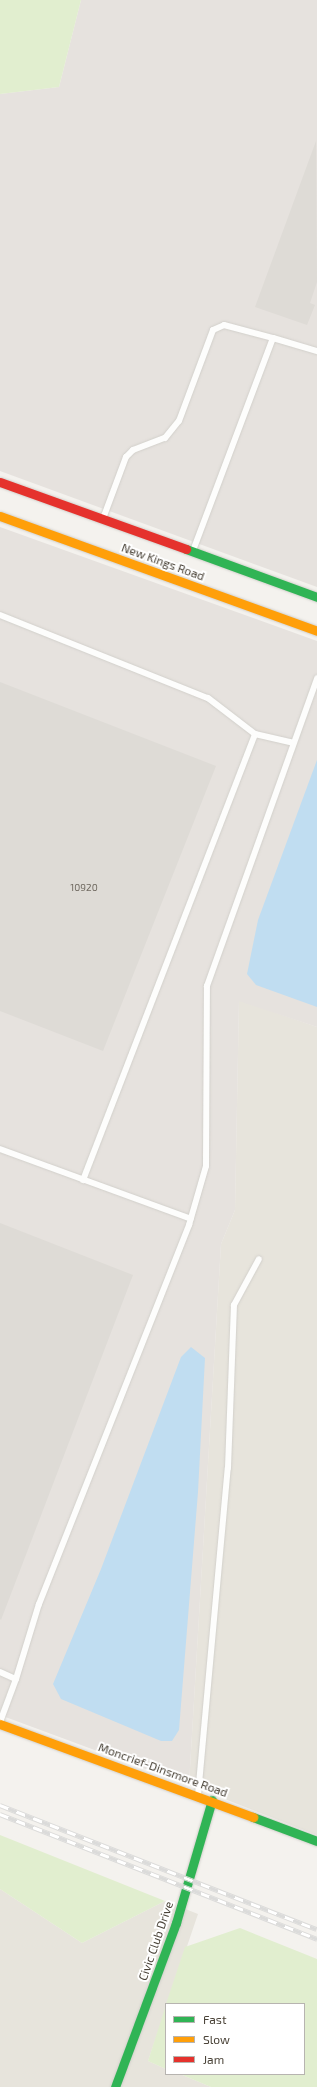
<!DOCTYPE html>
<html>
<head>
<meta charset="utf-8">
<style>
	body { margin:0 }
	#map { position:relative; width:317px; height:2087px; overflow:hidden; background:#f4f2ee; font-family:"Exo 2",sans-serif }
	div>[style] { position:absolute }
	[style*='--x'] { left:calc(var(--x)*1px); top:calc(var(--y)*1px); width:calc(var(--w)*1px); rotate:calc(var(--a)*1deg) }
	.residential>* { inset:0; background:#e7e4dc }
	.industrial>* { inset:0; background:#e6e2de }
	.green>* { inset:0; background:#e1eecf }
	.water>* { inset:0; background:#c0ddf1 }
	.building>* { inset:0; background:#dedbd6 }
	.roads { filter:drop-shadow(0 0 1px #d2d0cb) drop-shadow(0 0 1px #d2d0cb) }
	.lane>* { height:6px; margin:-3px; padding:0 3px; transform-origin:3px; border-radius:3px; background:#fdfdfc }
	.fast>* { height:9px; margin:-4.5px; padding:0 4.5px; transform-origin:4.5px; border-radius:4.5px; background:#30b455 }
	.slow>* { height:9px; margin:-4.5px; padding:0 4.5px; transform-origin:4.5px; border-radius:4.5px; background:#ff9f0a }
	.jam>* { height:9px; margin:-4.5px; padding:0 4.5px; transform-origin:4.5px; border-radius:4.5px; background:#e5322d }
	.rail>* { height:4.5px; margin-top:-2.25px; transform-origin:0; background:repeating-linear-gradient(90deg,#fff 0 9px,#dbdbda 0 18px); box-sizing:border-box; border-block:1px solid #dbdbda }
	span { translate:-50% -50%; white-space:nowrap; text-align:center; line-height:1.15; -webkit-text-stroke:4px #fff; paint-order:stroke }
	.number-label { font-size:10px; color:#706a61 }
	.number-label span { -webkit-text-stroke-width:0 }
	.street-label { font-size:12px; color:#4b4439 }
	.legend { position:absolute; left:165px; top:2003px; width:140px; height:72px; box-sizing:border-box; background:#fff; border:1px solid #b7b4b0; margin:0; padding:5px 7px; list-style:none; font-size:12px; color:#4b4439 }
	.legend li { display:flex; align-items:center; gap:8px; height:20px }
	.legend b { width:20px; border:1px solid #b7b4b0 }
</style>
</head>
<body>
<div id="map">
	<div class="residential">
		<div style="clip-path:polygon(239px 1000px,317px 1027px,317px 1835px,189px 1785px,221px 1244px,235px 1210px)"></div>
		<div style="clip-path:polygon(0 1889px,82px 1943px,165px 1901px,198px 1914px,148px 2061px,166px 2069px,166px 2074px,180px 2074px,211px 2087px,0 2087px)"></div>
	</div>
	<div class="industrial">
		<div style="clip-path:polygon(81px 0,317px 0,317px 587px,0 471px,0 94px,59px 87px)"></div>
		<div style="clip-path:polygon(0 527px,317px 641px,317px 1027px,239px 1001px,235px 1210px,221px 1244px,189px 1785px,0 1715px)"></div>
	</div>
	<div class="green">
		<div style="clip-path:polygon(0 0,81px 0,59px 87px,0 94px)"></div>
		<div style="clip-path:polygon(0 1835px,165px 1901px,82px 1943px,0 1889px)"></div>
		<div style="clip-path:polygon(240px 1928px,317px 1959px,317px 2087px,211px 2087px,180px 2074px,304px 2074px,304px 2004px,166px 2004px,185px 1947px)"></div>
		<div style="clip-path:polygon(166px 2005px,166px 2069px,148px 2061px)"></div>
	</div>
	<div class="water">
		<div style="clip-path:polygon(317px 760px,317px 1007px,256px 985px,247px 974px,258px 920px)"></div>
		<div style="clip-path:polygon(191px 1347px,205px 1358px,198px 1492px,179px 1730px,172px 1741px,161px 1741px,61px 1699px,53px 1684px,101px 1569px,181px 1357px)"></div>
	</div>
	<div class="building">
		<div style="clip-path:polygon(316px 141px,317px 282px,310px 303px,315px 305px,307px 325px,255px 307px)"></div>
		<div style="clip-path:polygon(0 682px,216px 766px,103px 1051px,0 1011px)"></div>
		<div style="clip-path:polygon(0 1223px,133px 1275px,1px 1620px,0 1619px)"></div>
	</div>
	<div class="roads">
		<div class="lane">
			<div style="--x:104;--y:516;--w:63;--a:-69.6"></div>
			<div style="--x:126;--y:457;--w:10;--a:-45"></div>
			<div style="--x:133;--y:450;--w:34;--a:-21"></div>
			<div style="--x:165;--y:438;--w:22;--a:-51"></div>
			<div style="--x:179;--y:421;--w:97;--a:-69.5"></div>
			<div style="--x:213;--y:330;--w:12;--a:-24"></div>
			<div style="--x:224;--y:325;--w:51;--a:14.9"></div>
			<div style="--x:194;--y:548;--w:224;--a:-69.4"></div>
			<div style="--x:273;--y:338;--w:46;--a:16.5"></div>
			<div style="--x:0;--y:615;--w:224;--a:21.8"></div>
			<div style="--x:208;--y:698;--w:59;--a:37.5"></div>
			<div style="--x:255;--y:734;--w:39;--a:13"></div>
			<div style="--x:0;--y:1149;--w:203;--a:20.1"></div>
			<div style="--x:83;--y:1180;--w:478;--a:-68.9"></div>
			<div style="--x:0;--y:1672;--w:17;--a:24"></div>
			<div style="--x:16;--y:1679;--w:46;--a:110.4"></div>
			<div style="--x:16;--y:1679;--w:78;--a:-73"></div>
			<div style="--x:39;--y:1604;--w:408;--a:-68.4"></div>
			<div style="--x:189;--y:1225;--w:61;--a:-73.9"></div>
			<div style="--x:206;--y:1166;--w:180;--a:-89.7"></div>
			<div style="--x:207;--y:986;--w:327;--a:-70.3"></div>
			<div style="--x:198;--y:1795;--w:328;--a:-84.8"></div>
			<div style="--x:228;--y:1468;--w:163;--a:-87.9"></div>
			<div style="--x:234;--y:1305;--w:52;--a:-61.5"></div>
		</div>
		<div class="fast">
			<div style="--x:186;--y:549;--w:140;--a:20.1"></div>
			<div style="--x:253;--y:1817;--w:68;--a:20.6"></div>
			<div style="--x:115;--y:2087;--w:175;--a:-69.6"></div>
			<div style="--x:176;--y:1923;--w:128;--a:-73.7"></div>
		</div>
		<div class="slow">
			<div style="--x:0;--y:516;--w:337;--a:19.9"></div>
			<div style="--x:0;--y:1724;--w:270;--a:20.2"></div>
		</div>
		<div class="jam">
			<div style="--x:0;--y:482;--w:198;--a:19.8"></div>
		</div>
	</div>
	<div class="rail">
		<div style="--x:0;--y:1805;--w:340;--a:21.4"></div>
		<div style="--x:0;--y:1814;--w:341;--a:21.5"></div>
	</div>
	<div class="number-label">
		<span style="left:84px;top:888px">10920</span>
	</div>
	<div class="street-label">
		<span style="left:163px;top:562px;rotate:20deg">New Kings Road</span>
		<span style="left:163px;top:1770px;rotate:20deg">Moncrief-Dinsmore Road</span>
		<span style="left:156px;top:1941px;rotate:-71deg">Civic Club Drive</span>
	</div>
	<ul class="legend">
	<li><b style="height:5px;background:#30b455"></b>Fast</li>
	<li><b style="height:5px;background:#ff9f0a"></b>Slow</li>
	<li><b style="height:5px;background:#e5322d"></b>Jam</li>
	</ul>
</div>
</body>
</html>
